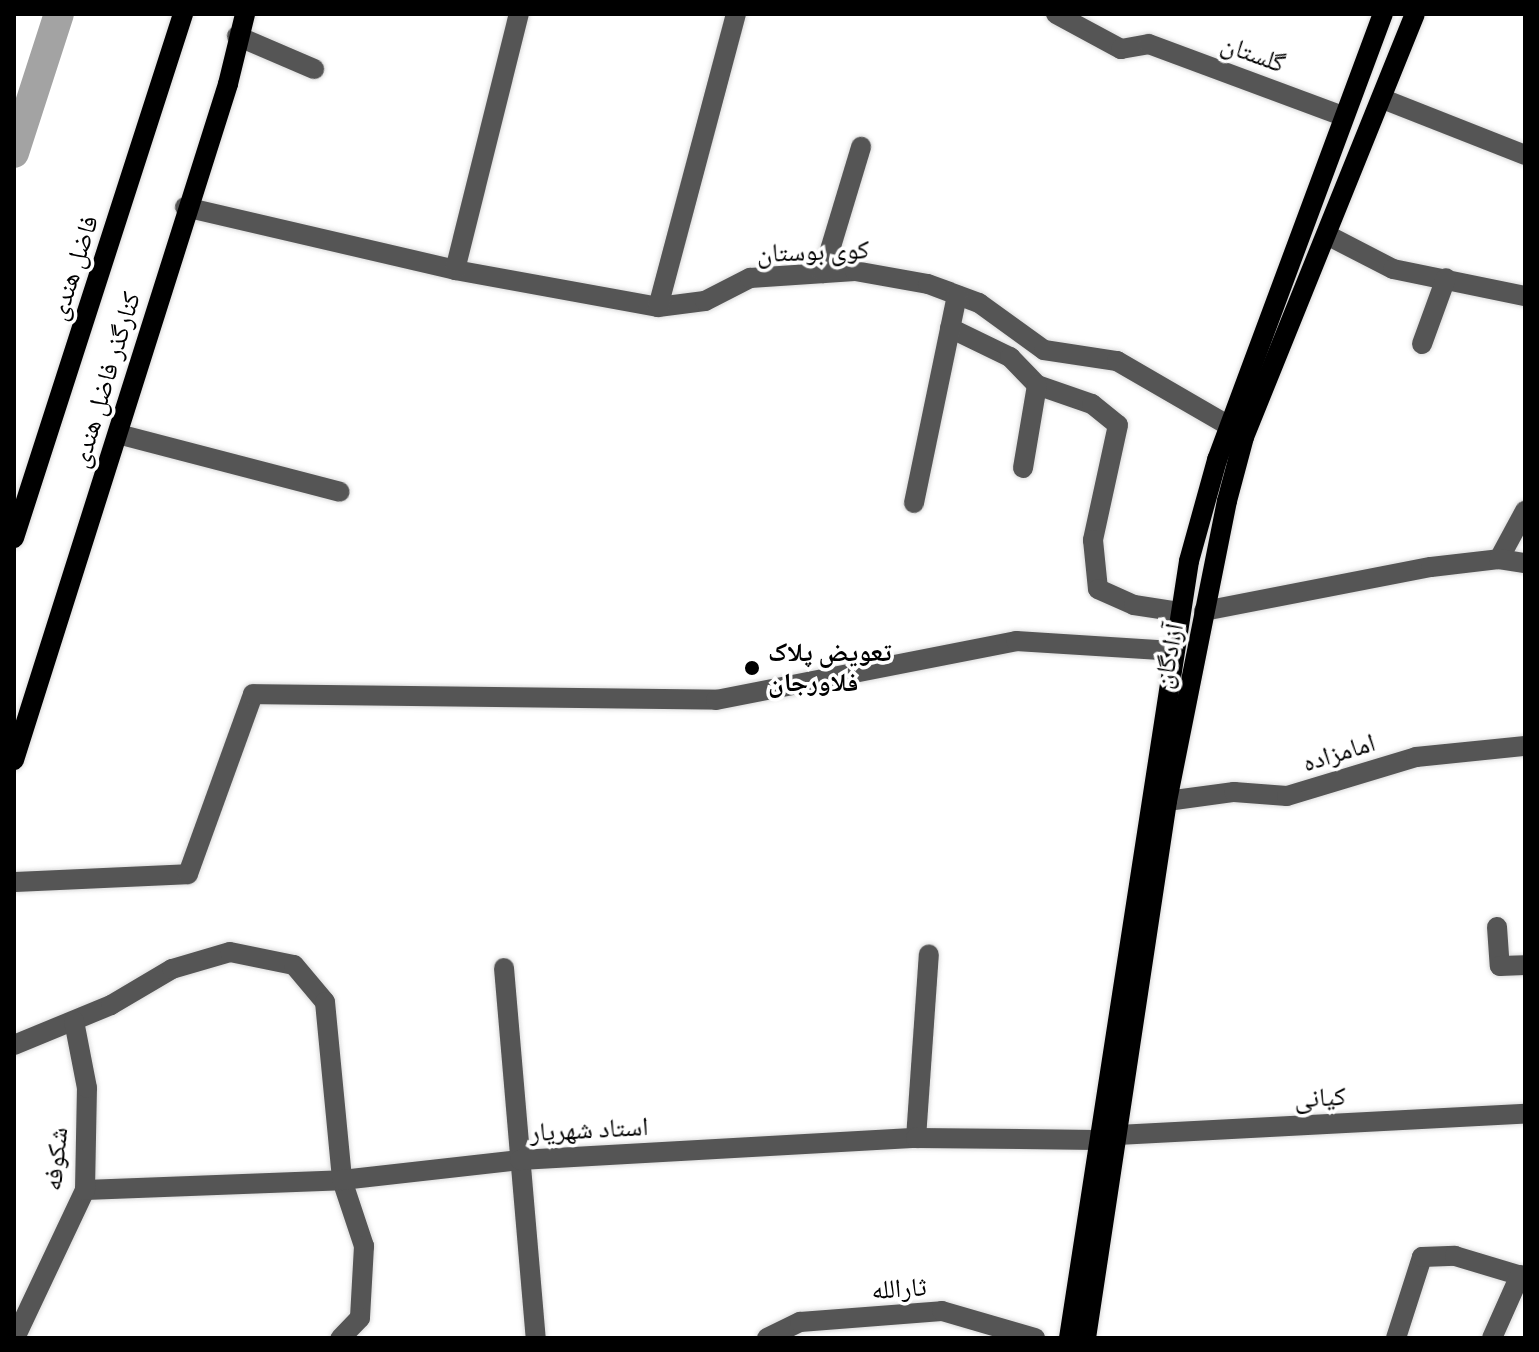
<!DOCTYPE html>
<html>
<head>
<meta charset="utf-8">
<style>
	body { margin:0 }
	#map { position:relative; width:1539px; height:1352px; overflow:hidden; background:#fff; font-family:Cabin,"Noto Naskh Arabic",sans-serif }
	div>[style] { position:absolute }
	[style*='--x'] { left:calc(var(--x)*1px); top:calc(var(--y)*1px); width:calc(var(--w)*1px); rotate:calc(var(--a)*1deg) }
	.canal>* { height:30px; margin:-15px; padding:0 15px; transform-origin:15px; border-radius:15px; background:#a3a3a3 }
	.roads { filter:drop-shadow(0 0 2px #dbdbdb) drop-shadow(0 0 2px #dbdbdb) }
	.minor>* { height:20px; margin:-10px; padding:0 10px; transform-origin:10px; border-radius:10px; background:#555 }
	.major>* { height:20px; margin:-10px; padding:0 10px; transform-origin:10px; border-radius:10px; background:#000 }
	.dots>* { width:22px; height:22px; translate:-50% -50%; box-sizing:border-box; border:4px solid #fff; border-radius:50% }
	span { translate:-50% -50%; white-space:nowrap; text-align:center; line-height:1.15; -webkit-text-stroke:7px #fff; paint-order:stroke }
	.street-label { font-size:26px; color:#000 }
	.poi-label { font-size:26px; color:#000; font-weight:700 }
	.left { translate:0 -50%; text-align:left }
	.frame { position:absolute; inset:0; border:16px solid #000; pointer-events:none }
</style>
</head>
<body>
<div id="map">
	<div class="canal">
		<div style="--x:14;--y:153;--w:146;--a:-72.1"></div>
	</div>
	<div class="roads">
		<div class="minor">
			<div style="--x:1056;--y:14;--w:74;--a:28.3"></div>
			<div style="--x:1121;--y:49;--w:28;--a:-10"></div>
			<div style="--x:1149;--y:44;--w:207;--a:20.4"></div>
			<div style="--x:237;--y:36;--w:84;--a:23.2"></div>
			<div style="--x:1383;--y:99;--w:153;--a:21.5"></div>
			<div style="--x:185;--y:207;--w:277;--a:13.1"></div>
			<div style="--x:455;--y:270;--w:206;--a:10.3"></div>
			<div style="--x:658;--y:307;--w:47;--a:-7.3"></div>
			<div style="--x:705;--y:301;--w:51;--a:-27.1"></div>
			<div style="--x:750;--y:278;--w:105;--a:-3.8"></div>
			<div style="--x:855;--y:271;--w:74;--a:10.1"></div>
			<div style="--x:928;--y:284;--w:54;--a:20.4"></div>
			<div style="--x:979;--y:303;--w:80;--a:35.9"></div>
			<div style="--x:1044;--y:350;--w:74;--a:8.6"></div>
			<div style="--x:1117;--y:361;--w:129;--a:30.1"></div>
			<div style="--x:1327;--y:235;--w:74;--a:27.3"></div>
			<div style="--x:1393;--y:269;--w:135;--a:11.6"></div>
			<div style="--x:455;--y:270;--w:264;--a:-76"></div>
			<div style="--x:823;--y:273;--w:132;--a:-73.2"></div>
			<div style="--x:658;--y:307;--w:303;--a:-75.1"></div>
			<div style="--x:950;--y:328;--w:67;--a:25.8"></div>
			<div style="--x:1010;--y:357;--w:39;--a:46"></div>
			<div style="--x:1037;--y:385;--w:58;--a:19.1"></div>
			<div style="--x:1092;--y:404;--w:33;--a:39"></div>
			<div style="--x:1118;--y:425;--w:118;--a:102.3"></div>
			<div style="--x:1093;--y:540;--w:49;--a:84.2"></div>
			<div style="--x:1098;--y:589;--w:39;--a:24"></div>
			<div style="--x:1134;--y:605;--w:47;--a:8.7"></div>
			<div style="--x:1422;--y:344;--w:70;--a:-70"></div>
			<div style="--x:118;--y:434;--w:229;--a:14.6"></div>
			<div style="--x:1023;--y:468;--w:84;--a:-80.4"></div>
			<div style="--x:914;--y:503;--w:212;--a:-78.3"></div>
			<div style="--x:1499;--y:559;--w:55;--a:-61.6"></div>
			<div style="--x:1204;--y:611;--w:231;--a:-11"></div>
			<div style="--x:1431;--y:567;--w:68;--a:-6.7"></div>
			<div style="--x:1499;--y:559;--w:26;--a:9"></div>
			<div style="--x:1167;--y:801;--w:68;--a:-7.7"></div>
			<div style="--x:1234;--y:792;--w:53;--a:4.3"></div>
			<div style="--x:1287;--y:796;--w:135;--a:-16.8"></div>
			<div style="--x:1416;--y:757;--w:110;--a:-5.8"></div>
			<div style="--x:14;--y:882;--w:174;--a:-2.6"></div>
			<div style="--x:188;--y:874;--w:191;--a:-70.1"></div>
			<div style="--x:253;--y:694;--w:463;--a:0.7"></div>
			<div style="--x:716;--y:700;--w:306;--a:-11.1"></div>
			<div style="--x:1016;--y:641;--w:157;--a:3.6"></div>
			<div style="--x:1497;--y:927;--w:39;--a:86"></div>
			<div style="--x:1500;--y:966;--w:25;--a:-2"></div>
			<div style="--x:504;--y:968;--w:371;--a:85.1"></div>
			<div style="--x:14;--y:1045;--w:105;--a:-22.4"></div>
			<div style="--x:111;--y:1005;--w:71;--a:-30.5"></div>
			<div style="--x:172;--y:969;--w:60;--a:-16.3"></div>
			<div style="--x:230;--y:952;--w:65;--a:11.5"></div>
			<div style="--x:294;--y:965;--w:48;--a:50"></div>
			<div style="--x:325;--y:1002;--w:179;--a:84.5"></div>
			<div style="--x:342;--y:1180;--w:70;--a:71.6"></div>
			<div style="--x:364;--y:1246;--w:72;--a:93.2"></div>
			<div style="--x:360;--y:1318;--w:28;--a:134"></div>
			<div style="--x:1118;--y:1135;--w:408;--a:-3"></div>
			<div style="--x:916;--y:1138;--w:184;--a:-86"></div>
			<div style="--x:85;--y:1190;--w:257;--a:-2.2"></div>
			<div style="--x:342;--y:1180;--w:179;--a:-6.4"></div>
			<div style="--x:520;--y:1160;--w:397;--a:-3.2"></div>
			<div style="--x:916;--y:1138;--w:181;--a:0.6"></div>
			<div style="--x:15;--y:1338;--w:164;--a:-64.7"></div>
			<div style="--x:85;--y:1190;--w:102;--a:-88.9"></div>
			<div style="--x:87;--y:1088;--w:68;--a:-101"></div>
			<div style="--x:767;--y:1338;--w:37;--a:-26"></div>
			<div style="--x:800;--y:1322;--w:142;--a:-4.4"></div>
			<div style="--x:942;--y:1311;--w:97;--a:16.2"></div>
			<div style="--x:1396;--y:1338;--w:85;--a:-72.2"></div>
			<div style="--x:1422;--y:1257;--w:33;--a:-2"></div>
			<div style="--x:1455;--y:1256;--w:73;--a:16.7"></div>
			<div style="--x:1492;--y:1338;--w:69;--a:-66"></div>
		</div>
		<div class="major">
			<div style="--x:14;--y:538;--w:551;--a:-72.12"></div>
			<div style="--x:14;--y:760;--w:709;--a:-72.43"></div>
			<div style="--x:228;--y:84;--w:72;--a:-76.3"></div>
			<div style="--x:1069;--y:1338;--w:786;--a:-81.22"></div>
			<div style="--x:1189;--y:561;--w:105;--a:-74.5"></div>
			<div style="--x:1217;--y:460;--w:476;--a:-69.6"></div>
			<div style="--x:1086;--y:1338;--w:543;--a:-81.42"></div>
			<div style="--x:1167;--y:801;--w:306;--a:-78.7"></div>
			<div style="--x:1227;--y:501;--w:66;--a:-75.1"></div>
			<div style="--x:1244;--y:437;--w:456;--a:-68"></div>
		</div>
	</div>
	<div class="dots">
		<div style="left:752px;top:668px;background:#000"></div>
	</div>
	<div class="street-label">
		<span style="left:1253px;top:54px;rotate:20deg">گلستان</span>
		<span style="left:813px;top:252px;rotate:-2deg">کوی بوستان</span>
		<span style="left:74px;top:268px;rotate:-72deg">فاضل هندی</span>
		<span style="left:106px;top:380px;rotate:-73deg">کنارگذر فاضل هندی</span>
		<span style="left:1169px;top:656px;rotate:-79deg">آزادگان</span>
		<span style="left:1339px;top:753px;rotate:-17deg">امامزاده</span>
		<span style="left:1320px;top:1098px;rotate:-3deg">کیانی</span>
		<span style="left:589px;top:1130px;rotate:-3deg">استاد شهریار</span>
		<span style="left:56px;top:1159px;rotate:-84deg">شکوفه</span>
		<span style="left:899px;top:1289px;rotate:-4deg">ثارالله</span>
	</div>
	<div class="poi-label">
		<span class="left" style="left:768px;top:668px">تعویض پلاک<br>فلاورجان</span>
	</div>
	<div class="frame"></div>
</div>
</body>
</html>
